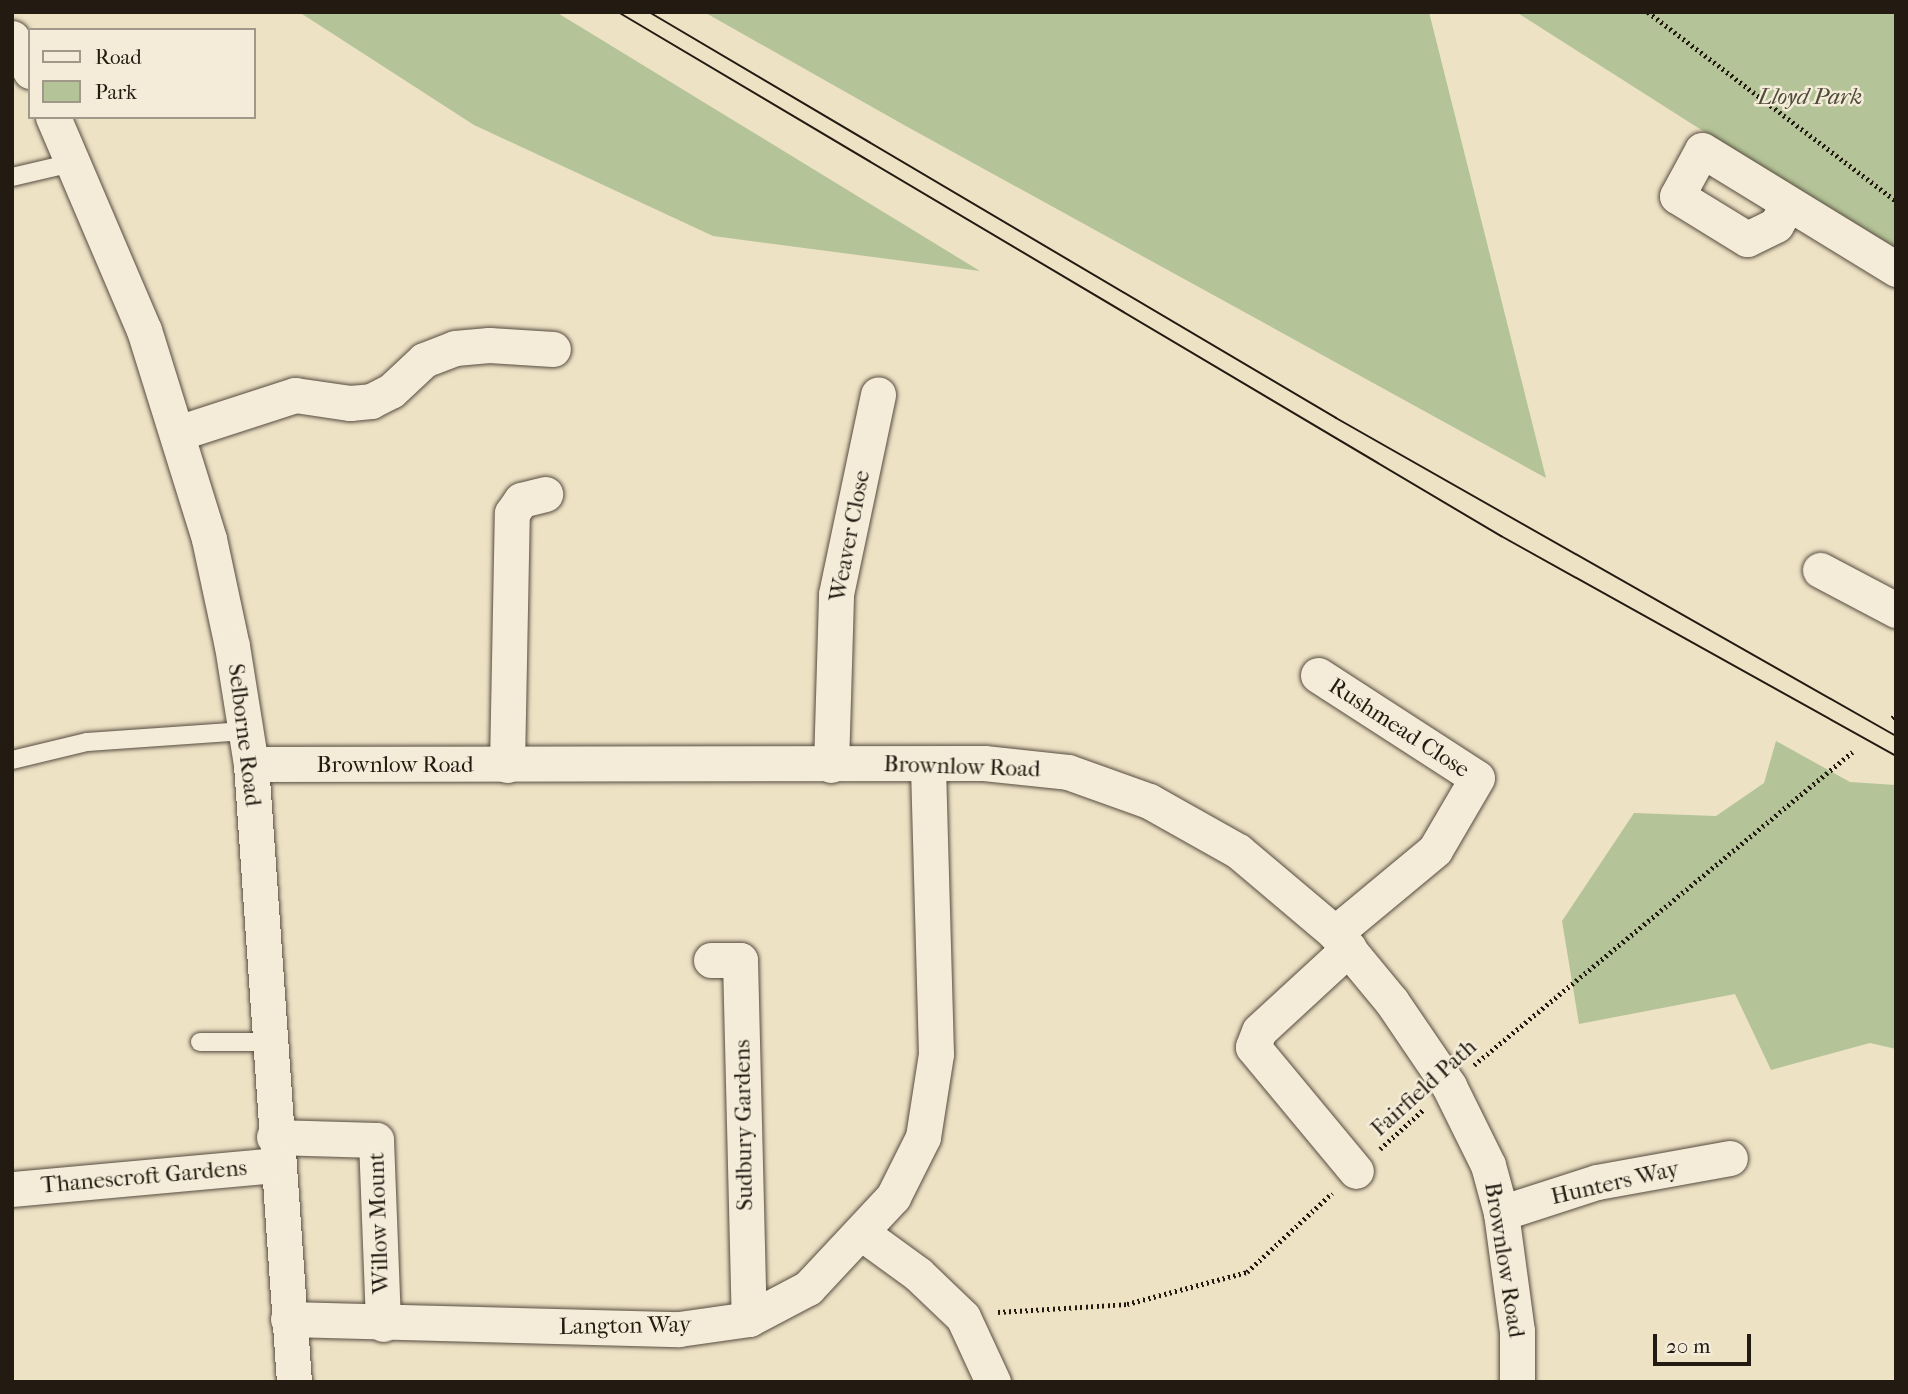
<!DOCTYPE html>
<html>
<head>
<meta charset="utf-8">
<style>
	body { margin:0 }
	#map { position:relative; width:1908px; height:1394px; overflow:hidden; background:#eee2c5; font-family:"IM FELL French Canon",serif }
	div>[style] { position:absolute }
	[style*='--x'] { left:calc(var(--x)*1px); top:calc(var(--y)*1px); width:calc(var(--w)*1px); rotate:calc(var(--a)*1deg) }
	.green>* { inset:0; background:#b4c498 }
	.path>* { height:4.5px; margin-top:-2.25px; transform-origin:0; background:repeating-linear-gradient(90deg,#231a12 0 2px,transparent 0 5.5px) }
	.roads { filter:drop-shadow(0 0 2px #564c3f) drop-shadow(0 0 2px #564c3f) }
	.lane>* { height:18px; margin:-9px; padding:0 9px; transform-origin:9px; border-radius:9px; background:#f4ecd9 }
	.street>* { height:35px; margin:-17.5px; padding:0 17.5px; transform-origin:17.5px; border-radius:17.5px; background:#f4ecd9 }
	.tram>* { height:2px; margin:-1px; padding:0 1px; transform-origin:1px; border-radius:1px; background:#231a12 }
	span { translate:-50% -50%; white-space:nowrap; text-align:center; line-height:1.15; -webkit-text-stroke:5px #f4ecd9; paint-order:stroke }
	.park-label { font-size:23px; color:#4e4d3a; font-style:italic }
	.street-label { font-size:23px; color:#231a12 }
	.frame { position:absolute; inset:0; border:14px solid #231a12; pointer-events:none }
	.legend { position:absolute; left:28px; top:28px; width:228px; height:91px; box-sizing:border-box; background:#f4ecd9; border:2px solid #a09889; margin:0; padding:9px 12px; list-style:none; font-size:21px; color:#231a12 }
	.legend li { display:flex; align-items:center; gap:14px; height:35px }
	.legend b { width:35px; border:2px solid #a09889 }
	.scale { position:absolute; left:1653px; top:1334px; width:98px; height:32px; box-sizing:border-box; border:4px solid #231a12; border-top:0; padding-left:9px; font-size:21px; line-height:24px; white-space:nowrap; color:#231a12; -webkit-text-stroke:5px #f4ecd9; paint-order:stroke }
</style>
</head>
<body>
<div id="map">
	<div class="green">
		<div style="clip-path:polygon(299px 12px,556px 12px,980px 271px,713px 236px,474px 125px)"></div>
		<div style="clip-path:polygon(704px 12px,1429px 12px,1546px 478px,904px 125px)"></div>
		<div style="clip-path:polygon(1516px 12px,1896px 12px,1896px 248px,1692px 124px)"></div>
		<div style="clip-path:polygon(1776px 741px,1850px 782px,1896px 785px,1896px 1049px,1870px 1043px,1771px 1070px,1735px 994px,1579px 1024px,1562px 921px,1634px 813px,1716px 816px,1764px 783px)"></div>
	</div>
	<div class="path">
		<div style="--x:1648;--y:12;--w:312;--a:37.3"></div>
		<div style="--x:1892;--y:718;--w:5;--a:-37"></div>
		<div style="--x:1474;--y:1065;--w:491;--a:-39.6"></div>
		<div style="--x:1380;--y:1149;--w:58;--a:-42.2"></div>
		<div style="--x:998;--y:1312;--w:129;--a:-3.5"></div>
		<div style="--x:1127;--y:1304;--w:124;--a:-14.9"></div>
		<div style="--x:1247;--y:1272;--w:116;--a:-42.9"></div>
	</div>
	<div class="roads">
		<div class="lane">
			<div style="--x:12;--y:177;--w:66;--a:-13.2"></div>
			<div style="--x:12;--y:760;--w:77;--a:-13.5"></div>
			<div style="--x:87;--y:742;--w:158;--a:-4"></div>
			<div style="--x:200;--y:1042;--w:68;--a:0"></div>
		</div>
		<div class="street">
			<div style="--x:12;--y:38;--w:38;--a:61"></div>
			<div style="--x:53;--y:117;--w:232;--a:66.9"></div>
			<div style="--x:144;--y:330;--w:219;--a:72.7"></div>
			<div style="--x:209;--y:539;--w:109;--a:77.9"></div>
			<div style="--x:232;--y:646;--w:120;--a:80.9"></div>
			<div style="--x:251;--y:764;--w:619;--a:86.02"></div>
			<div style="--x:1788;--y:204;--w:24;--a:120"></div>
			<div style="--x:1776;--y:225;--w:32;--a:154"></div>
			<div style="--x:1747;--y:239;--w:82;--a:-148.4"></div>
			<div style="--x:1677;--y:196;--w:52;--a:-61.5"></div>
			<div style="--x:1702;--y:150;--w:228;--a:31.5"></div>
			<div style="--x:178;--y:433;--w:123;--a:-18"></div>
			<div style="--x:295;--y:395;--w:56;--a:8.3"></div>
			<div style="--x:350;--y:403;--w:21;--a:-5"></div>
			<div style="--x:371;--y:401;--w:22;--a:-27"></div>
			<div style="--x:391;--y:391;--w:45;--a:-43.2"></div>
			<div style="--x:424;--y:360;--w:33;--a:-21"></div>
			<div style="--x:455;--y:348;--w:34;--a:-5"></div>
			<div style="--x:489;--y:345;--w:64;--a:3.6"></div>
			<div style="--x:1820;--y:570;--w:86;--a:27.8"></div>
			<div style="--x:1318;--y:675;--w:189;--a:32.9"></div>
			<div style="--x:1477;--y:778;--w:83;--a:120.3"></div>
			<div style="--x:1435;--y:850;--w:130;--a:140.3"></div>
			<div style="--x:251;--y:764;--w:733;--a:-0.08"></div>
			<div style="--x:984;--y:763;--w:84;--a:6.1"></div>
			<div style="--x:1068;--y:772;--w:86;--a:19.7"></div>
			<div style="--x:1149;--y:801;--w:102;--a:29.3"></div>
			<div style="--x:1238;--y:851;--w:127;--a:40.2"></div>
			<div style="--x:1335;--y:933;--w:89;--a:50.4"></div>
			<div style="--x:1392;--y:1002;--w:102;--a:55.8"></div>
			<div style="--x:1449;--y:1086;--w:88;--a:63.7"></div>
			<div style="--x:1488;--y:1165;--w:50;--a:74.8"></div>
			<div style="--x:1501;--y:1213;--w:119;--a:82.3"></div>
			<div style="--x:1517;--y:1331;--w:51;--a:90"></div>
			<div style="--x:507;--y:765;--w:252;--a:-88.9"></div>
			<div style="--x:512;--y:513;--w:16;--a:-55"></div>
			<div style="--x:521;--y:500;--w:25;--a:-14"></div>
			<div style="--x:831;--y:765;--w:171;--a:-88.3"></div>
			<div style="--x:836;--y:594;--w:204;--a:-78.1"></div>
			<div style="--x:1349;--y:948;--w:122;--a:137.3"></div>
			<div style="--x:1259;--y:1031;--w:17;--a:111"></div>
			<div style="--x:1253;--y:1047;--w:161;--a:50.3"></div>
			<div style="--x:711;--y:960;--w:29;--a:0"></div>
			<div style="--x:740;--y:960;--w:359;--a:88.6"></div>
			<div style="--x:274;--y:1137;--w:102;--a:1.7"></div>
			<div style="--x:376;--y:1140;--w:184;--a:87.8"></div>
			<div style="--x:12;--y:1189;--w:266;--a:-5.2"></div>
			<div style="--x:1501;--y:1213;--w:101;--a:-17.9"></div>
			<div style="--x:1597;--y:1182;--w:135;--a:-10.2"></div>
			<div style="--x:863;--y:1234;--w:68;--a:36"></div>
			<div style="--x:918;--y:1274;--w:62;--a:43.7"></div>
			<div style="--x:963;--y:1317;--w:72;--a:65.2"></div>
			<div style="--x:288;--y:1319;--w:391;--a:1.5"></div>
			<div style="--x:679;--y:1329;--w:71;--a:-8.1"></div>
			<div style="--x:749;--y:1319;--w:67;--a:-27.7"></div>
			<div style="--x:808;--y:1288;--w:125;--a:-47"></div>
			<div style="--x:893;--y:1197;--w:67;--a:-63.4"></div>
			<div style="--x:923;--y:1137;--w:84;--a:-81.1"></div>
			<div style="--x:936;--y:1054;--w:289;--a:-91.6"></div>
		</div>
	</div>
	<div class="tram">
		<div style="--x:618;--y:12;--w:1027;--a:30.69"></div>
		<div style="--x:1501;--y:536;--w:452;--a:29.1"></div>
		<div style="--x:649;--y:12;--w:798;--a:30.58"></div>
		<div style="--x:1336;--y:418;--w:644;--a:29.59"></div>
	</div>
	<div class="park-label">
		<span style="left:1810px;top:97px">Lloyd Park</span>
	</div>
	<div class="street-label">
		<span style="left:850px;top:536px;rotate:-79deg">Weaver Close</span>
		<span style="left:1399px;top:728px;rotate:33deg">Rushmead Close</span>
		<span style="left:244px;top:735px;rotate:83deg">Selborne Road</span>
		<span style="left:395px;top:765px">Brownlow Road</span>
		<span style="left:962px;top:767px;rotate:2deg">Brownlow Road</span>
		<span style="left:1424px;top:1088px;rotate:-42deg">Fairfield Path</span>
		<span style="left:744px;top:1125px;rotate:-91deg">Sudbury Gardens</span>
		<span style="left:144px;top:1177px;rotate:-5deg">Thanescroft Gardens</span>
		<span style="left:1615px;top:1183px;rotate:-13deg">Hunters Way</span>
		<span style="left:379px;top:1223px;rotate:-92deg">Willow Mount</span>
		<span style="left:1504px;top:1260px;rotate:81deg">Brownlow Road</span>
		<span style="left:625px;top:1326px;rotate:-1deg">Langton Way</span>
	</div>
	<div class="frame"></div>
	<ul class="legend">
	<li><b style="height:9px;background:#f4ecd9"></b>Road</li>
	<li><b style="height:19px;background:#b4c498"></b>Park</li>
	</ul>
	<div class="scale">20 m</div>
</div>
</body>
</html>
